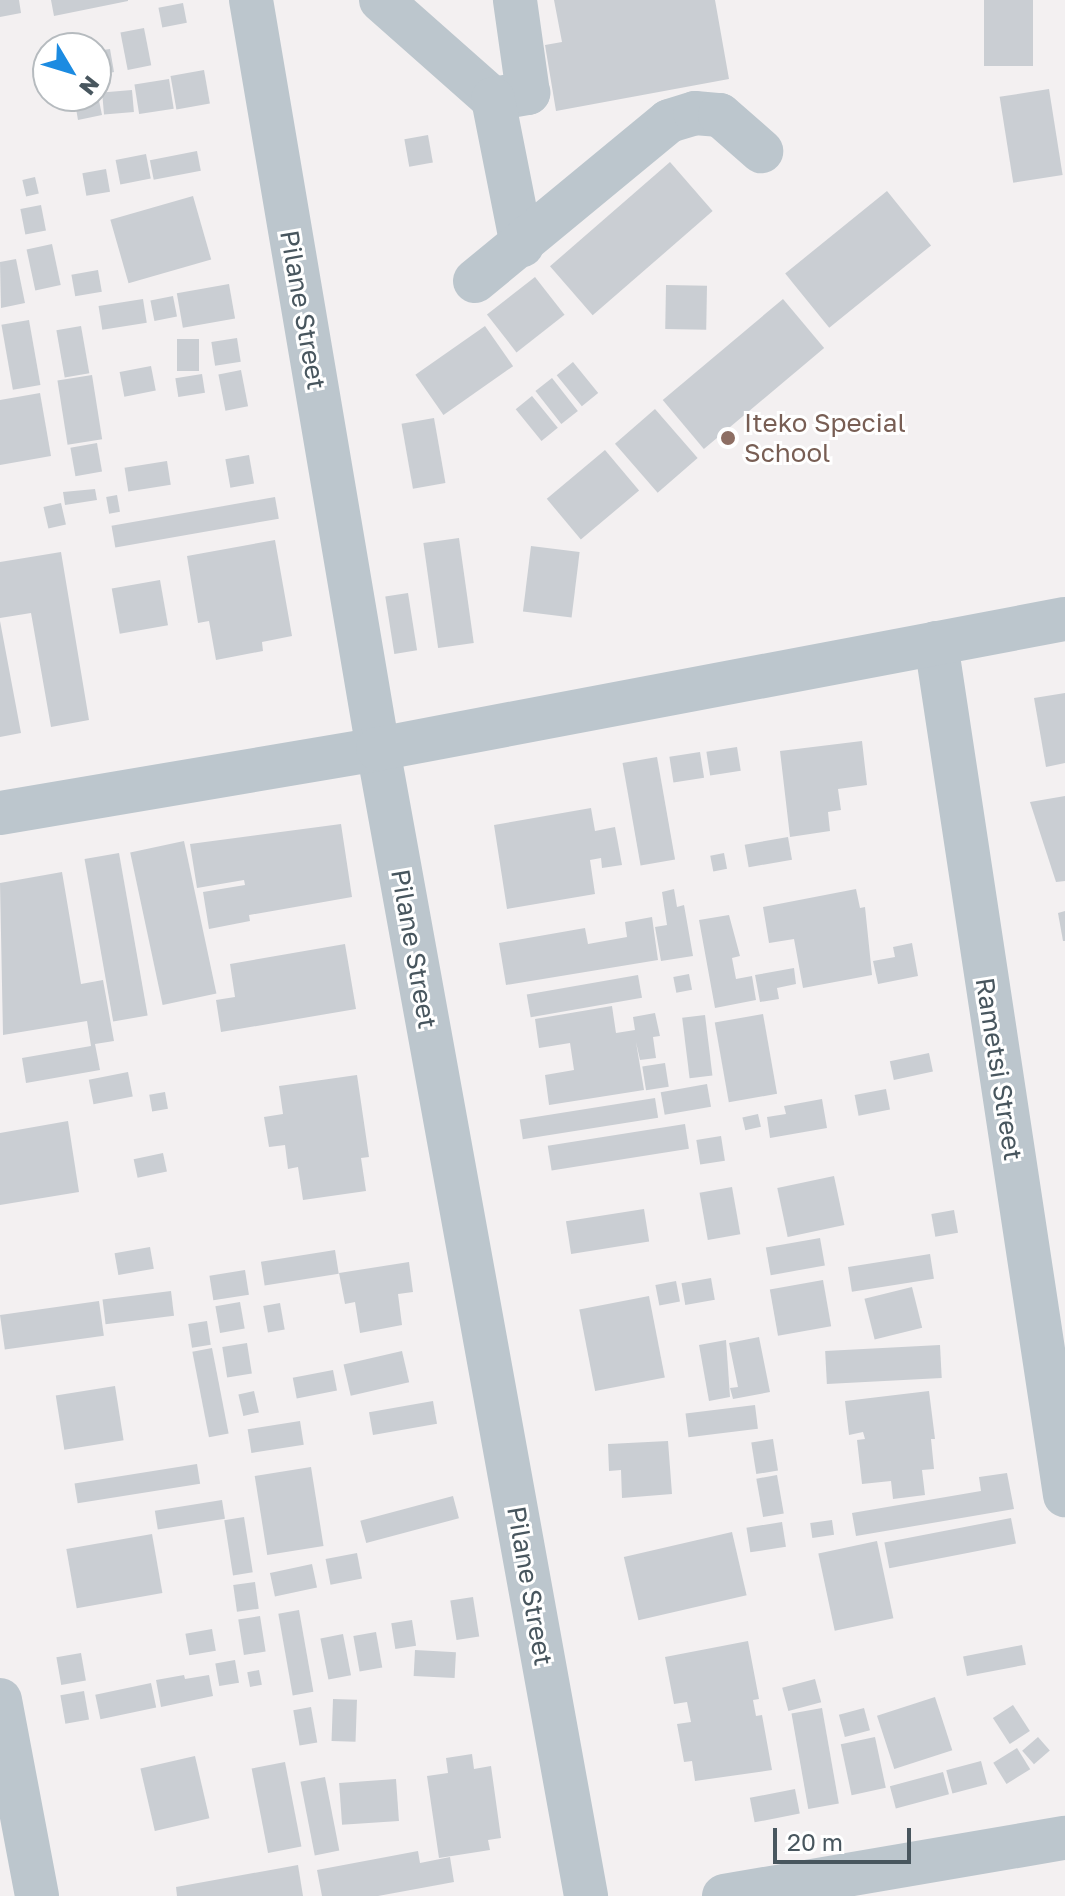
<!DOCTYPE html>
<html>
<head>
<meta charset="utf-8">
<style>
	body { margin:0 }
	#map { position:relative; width:1065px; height:1896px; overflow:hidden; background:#f3f0f1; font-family:"Golos Text",sans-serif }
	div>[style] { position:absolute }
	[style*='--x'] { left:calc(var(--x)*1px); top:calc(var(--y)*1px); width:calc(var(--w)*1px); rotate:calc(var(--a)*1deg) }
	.building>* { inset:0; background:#caced3; transform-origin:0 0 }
	.minor>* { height:44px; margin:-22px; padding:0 22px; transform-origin:22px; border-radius:22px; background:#bcc6cd }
	.dots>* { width:22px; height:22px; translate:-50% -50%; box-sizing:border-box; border:4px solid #fff; border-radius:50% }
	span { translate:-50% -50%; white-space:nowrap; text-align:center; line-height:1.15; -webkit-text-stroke:6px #fff; paint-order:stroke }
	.street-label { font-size:26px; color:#48565e }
	.education-label { font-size:26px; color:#785e54 }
	.left { translate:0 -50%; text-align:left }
	.north { position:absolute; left:32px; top:32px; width:80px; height:80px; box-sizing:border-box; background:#fff; border:2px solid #b6bbbf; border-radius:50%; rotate:128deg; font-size:22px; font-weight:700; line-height:32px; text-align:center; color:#48565e }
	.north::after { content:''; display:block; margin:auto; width:28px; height:36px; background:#1c8be1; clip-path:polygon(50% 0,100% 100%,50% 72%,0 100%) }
	.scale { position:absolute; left:773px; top:1828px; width:138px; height:36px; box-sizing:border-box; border:4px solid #48565e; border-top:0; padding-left:10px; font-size:24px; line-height:28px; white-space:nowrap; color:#48565e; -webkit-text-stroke:6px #fff; paint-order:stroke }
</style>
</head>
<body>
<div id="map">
	<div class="building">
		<div style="clip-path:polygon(0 0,19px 0,21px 13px,0 17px)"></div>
		<div style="clip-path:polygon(51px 0,128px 0,128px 1px,54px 16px)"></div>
		<div style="clip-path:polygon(554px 0,715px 0,729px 79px,556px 111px,545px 45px,562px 42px)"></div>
		<div style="left:984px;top:0;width:49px;height:66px"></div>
		<div style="left:183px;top:3px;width:20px;height:25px;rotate:79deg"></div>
		<div style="left:144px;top:28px;width:38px;height:24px;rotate:79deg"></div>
		<div style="clip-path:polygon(110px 49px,114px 72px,96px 76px,96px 51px)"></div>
		<div style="left:204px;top:70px;width:34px;height:34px;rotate:80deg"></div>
		<div style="left:169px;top:79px;width:30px;height:35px;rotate:81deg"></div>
		<div style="left:1049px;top:89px;width:87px;height:50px;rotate:81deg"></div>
		<div style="left:132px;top:90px;width:22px;height:30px;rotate:85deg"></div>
		<div style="clip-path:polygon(98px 96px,102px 115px,78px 120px,74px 97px)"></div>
		<div style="left:428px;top:135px;width:28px;height:24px;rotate:80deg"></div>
		<div style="left:197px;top:151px;width:20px;height:48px;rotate:79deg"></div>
		<div style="left:146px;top:154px;width:25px;height:31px;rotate:79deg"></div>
		<div style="left:670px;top:162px;width:65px;height:159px;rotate:49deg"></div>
		<div style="left:106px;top:169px;width:23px;height:24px;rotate:80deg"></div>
		<div style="left:35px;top:177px;width:17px;height:13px;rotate:77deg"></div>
		<div style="left:887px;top:191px;width:70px;height:131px;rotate:51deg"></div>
		<div style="left:193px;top:196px;width:66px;height:86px;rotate:74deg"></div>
		<div style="left:41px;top:205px;width:26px;height:21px;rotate:79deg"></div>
		<div style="left:52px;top:244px;width:42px;height:26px;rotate:78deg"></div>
		<div style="clip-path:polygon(16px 259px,25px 303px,1px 308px,0 262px)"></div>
		<div style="left:98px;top:270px;width:22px;height:27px;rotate:80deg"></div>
		<div style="left:535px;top:277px;width:48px;height:61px;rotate:52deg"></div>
		<div style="left:229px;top:284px;width:35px;height:53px;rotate:80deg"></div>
		<div style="left:666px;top:285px;width:41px;height:44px;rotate:1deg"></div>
		<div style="left:173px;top:296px;width:21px;height:23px;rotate:79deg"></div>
		<div style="left:143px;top:299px;width:24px;height:45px;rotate:81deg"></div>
		<div style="left:783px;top:299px;width:64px;height:157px;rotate:50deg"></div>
		<div style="left:29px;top:320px;width:66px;height:28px;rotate:80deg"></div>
		<div style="left:81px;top:326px;width:48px;height:25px;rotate:80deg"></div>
		<div style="left:485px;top:326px;width:49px;height:85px;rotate:55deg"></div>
		<div style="left:237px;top:338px;width:24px;height:26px;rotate:81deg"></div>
		<div style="left:177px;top:339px;width:22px;height:32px"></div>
		<div style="left:573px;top:362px;width:40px;height:21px;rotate:51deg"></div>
		<div style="left:151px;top:366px;width:25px;height:32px;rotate:79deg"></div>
		<div style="left:241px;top:370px;width:37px;height:23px;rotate:79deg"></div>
		<div style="left:202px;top:374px;width:19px;height:27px;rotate:81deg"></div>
		<div style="left:92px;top:375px;width:65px;height:35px;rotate:81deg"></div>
		<div style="left:552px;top:378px;width:42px;height:21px;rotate:52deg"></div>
		<div style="clip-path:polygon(40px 393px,51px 456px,0 465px,0 400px)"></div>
		<div style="left:532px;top:396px;width:41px;height:21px;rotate:51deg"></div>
		<div style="left:655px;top:409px;width:65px;height:53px;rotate:49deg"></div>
		<div style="left:434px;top:418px;width:66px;height:33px;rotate:80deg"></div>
		<div style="left:97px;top:443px;width:29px;height:27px;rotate:80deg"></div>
		<div style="left:605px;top:450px;width:53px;height:76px;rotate:50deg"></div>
		<div style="left:249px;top:455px;width:29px;height:24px;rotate:80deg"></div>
		<div style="left:167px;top:461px;width:24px;height:43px;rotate:81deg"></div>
		<div style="clip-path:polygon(95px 489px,97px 500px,65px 505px,63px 492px)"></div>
		<div style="left:117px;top:495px;width:17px;height:11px;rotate:80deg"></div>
		<div style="left:275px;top:497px;width:22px;height:166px;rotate:80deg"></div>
		<div style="left:61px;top:503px;width:22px;height:18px;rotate:77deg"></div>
		<div style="left:459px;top:538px;width:106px;height:36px;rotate:82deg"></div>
		<div style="clip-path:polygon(275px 540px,292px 636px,262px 642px,263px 651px,216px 660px,209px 621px,198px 623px,187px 556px)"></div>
		<div style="left:531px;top:546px;width:49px;height:66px;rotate:7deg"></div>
		<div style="clip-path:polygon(61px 552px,89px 720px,51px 727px,31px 613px,0 618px,0 562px)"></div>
		<div style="left:160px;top:580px;width:46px;height:49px;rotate:80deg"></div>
		<div style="left:408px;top:593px;width:58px;height:23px;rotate:81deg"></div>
		<div style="clip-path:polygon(0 621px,21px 733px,0 737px)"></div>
		<div style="clip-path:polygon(1065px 693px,1065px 763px,1046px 767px,1034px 698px)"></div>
		<div style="clip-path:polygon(862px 741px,867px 785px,838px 789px,841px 810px,828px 812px,830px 831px,790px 837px,780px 751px)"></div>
		<div style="left:737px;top:747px;width:24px;height:31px;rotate:81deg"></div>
		<div style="left:700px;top:752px;width:26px;height:31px;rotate:81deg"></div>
		<div style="left:657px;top:757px;width:104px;height:35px;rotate:80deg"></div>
		<div style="clip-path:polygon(1065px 796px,1065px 881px,1056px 882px,1030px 802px)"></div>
		<div style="clip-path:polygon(591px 808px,595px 831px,615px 827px,622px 865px,602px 868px,601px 858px,590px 860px,595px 894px,507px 909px,494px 825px)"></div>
		<div style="clip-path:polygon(341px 824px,352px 897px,249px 915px,250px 921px,209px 929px,203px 892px,245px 885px,244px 880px,197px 888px,190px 844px)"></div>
		<div style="left:788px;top:837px;width:23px;height:44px;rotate:80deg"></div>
		<div style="left:184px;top:841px;width:156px;height:55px;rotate:78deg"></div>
		<div style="left:119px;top:853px;width:165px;height:35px;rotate:80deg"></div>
		<div style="left:724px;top:853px;width:16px;height:14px;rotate:79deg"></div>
		<div style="clip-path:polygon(62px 872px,81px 984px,103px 980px,114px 1041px,95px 1044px,100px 1070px,26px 1083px,22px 1058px,91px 1046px,87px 1021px,3px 1035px,0 883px)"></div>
		<div style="clip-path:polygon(674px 889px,677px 907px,684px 905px,693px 956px,661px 961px,655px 927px,667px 925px,662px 892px)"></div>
		<div style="clip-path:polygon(856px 889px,860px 908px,865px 907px,872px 975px,803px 988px,794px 939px,769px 943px,763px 907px)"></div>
		<div style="clip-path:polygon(1065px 911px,1065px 941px,1063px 941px,1058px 913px)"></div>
		<div style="clip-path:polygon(729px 915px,740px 956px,732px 958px,736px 979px,752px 976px,756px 1000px,715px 1008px,699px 920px)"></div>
		<div style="clip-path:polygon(652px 917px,658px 960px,506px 985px,499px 943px,585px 928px,588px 944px,627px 937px,625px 922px)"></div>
		<div style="clip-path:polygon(912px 943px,918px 976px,878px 984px,873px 961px,895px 957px,893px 947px)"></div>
		<div style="clip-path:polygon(345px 944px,356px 1009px,221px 1032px,216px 1000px,235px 997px,230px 964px)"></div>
		<div style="clip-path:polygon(794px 968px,796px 984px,777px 988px,779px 999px,760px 1002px,755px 975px)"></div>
		<div style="left:689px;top:974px;width:16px;height:16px;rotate:79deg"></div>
		<div style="left:638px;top:975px;width:23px;height:113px;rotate:80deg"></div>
		<div style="clip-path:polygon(612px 1006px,616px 1033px,635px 1030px,633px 1017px,655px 1013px,660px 1036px,653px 1037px,656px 1058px,640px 1060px,636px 1042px,644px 1090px,549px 1105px,545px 1075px,574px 1070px,570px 1043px,539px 1048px,535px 1019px)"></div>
		<div style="left:763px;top:1014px;width:81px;height:49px;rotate:80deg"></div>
		<div style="left:705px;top:1015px;width:61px;height:23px;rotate:83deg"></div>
		<div style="left:929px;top:1053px;width:19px;height:40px;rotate:78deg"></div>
		<div style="left:665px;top:1063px;width:24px;height:23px;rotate:81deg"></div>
		<div style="left:128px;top:1072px;width:25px;height:40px;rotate:79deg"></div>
		<div style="clip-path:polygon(357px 1075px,369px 1157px,361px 1158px,366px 1191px,303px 1200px,298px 1167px,288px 1169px,285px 1145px,269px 1147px,264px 1117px,283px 1114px,279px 1086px)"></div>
		<div style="left:707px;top:1084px;width:23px;height:47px;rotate:80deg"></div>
		<div style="left:886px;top:1089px;width:21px;height:32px;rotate:79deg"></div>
		<div style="left:165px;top:1092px;width:17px;height:16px;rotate:80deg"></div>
		<div style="left:655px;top:1098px;width:20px;height:137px;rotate:81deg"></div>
		<div style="clip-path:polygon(822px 1099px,827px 1128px,770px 1138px,767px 1117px,786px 1114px,784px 1106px)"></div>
		<div style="left:758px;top:1114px;width:13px;height:16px;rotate:77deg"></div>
		<div style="clip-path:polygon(68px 1121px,79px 1192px,0 1205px,0 1133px)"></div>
		<div style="left:685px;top:1124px;width:25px;height:139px;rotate:81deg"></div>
		<div style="left:721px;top:1136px;width:25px;height:25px;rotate:81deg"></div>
		<div style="left:163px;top:1153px;width:19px;height:30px;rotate:78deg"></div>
		<div style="left:834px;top:1176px;width:50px;height:58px;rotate:78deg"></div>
		<div style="left:732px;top:1187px;width:48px;height:33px;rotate:80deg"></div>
		<div style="left:644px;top:1209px;width:33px;height:79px;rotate:81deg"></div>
		<div style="left:954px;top:1210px;width:23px;height:23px;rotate:80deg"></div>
		<div style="left:820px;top:1238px;width:28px;height:55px;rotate:80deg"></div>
		<div style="left:150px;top:1247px;width:22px;height:36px;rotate:80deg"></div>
		<div style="left:335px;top:1250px;width:24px;height:75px;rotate:81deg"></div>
		<div style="left:930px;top:1254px;width:25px;height:83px;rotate:81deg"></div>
		<div style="clip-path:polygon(409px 1262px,413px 1292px,398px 1294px,402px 1325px,360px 1333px,355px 1302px,345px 1304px,339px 1273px)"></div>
		<div style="left:245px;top:1270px;width:25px;height:36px;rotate:81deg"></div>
		<div style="left:711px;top:1278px;width:22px;height:30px;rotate:80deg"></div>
		<div style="left:823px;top:1280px;width:47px;height:54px;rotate:80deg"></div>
		<div style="left:676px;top:1281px;width:21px;height:21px;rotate:79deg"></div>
		<div style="left:912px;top:1287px;width:42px;height:49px;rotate:76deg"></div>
		<div style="left:171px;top:1291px;width:25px;height:69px;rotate:83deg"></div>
		<div style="left:649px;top:1296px;width:83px;height:71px;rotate:79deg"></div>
		<div style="left:99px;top:1301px;width:35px;height:100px;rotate:82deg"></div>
		<div style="left:240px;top:1302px;width:27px;height:25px;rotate:80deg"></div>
		<div style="left:280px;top:1303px;width:27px;height:17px;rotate:80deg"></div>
		<div style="left:207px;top:1321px;width:24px;height:19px;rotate:81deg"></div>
		<div style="clip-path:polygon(759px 1337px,770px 1392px,733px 1399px,730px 1388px,738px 1387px,729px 1343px)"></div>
		<div style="clip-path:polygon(726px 1340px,730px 1397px,709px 1401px,699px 1345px)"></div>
		<div style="left:247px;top:1343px;width:31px;height:25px;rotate:81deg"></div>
		<div style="left:940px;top:1345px;width:33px;height:115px;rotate:87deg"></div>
		<div style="left:212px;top:1348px;width:87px;height:20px;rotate:79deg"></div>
		<div style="left:402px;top:1351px;width:32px;height:60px;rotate:77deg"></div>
		<div style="left:333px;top:1370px;width:21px;height:41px;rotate:79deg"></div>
		<div style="left:115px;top:1386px;width:55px;height:60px;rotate:81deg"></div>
		<div style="left:254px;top:1391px;width:22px;height:16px;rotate:77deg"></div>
		<div style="clip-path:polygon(929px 1391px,935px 1439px,931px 1439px,934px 1469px,922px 1470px,925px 1495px,893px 1499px,891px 1481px,862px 1484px,857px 1440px,865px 1439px,863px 1432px,849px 1435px,845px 1401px)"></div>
		<div style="left:433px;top:1401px;width:23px;height:65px;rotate:80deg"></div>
		<div style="left:755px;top:1405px;width:24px;height:70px;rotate:83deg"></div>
		<div style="left:300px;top:1421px;width:24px;height:53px;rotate:81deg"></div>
		<div style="left:773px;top:1439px;width:32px;height:22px;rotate:81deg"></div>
		<div style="clip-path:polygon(668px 1441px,672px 1494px,622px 1498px,621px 1470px,609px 1471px,608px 1444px)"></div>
		<div style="left:197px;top:1464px;width:20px;height:124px;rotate:81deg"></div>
		<div style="left:311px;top:1467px;width:80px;height:57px;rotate:81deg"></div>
		<div style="clip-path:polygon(1007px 1473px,1014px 1509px,856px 1536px,852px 1513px,981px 1491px,979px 1477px)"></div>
		<div style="left:777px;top:1475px;width:39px;height:21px;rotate:80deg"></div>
		<div style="left:453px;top:1496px;width:23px;height:96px;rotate:75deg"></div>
		<div style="left:222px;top:1500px;width:19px;height:68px;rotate:81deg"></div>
		<div style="left:244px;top:1517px;width:56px;height:20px;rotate:81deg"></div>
		<div style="left:1011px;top:1518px;width:26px;height:129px;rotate:79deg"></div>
		<div style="left:832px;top:1520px;width:15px;height:22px;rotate:82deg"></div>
		<div style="left:782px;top:1522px;width:25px;height:36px;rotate:81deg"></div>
		<div style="left:732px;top:1532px;width:65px;height:111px;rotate:77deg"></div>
		<div style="left:152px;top:1534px;width:60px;height:87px;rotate:80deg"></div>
		<div style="left:877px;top:1541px;width:79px;height:60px;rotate:78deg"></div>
		<div style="left:357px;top:1553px;width:26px;height:32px;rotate:79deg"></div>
		<div style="left:312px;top:1564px;width:24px;height:43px;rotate:78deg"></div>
		<div style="left:255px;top:1582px;width:27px;height:22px;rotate:82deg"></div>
		<div style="left:473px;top:1597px;width:40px;height:23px;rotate:81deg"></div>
		<div style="left:299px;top:1610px;width:83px;height:21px;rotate:80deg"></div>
		<div style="left:260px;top:1616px;width:36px;height:22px;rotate:81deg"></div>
		<div style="left:412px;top:1620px;width:26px;height:21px;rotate:81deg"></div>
		<div style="left:212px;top:1629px;width:22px;height:27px;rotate:80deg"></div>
		<div style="left:376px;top:1632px;width:36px;height:23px;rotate:80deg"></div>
		<div style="left:343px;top:1634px;width:42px;height:23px;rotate:79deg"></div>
		<div style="clip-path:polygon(748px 1641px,759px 1699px,753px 1700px,756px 1716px,762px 1715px,772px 1770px,695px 1781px,692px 1761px,684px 1762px,677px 1724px,691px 1722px,687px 1702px,674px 1704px,665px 1657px)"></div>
		<div style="left:1022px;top:1645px;width:20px;height:60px;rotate:79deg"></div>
		<div style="left:415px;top:1650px;width:41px;height:26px;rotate:3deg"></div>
		<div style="left:81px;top:1653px;width:28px;height:25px;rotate:80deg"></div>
		<div style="left:235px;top:1660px;width:23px;height:20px;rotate:80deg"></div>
		<div style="left:259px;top:1670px;width:15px;height:12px;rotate:79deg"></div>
		<div style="clip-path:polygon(184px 1675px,185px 1679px,209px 1675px,213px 1696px,161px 1707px,156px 1680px)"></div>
		<div style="left:815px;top:1679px;width:24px;height:34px;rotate:75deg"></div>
		<div style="left:151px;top:1683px;width:25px;height:57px;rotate:78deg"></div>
		<div style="left:84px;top:1691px;width:29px;height:24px;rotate:80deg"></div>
		<div style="left:935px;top:1697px;width:56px;height:61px;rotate:72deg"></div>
		<div style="left:333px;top:1699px;width:24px;height:42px;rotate:2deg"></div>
		<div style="left:1013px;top:1705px;width:31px;height:24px;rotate:57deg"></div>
		<div style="left:311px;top:1707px;width:36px;height:18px;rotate:80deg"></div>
		<div style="left:822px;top:1708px;width:97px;height:31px;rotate:80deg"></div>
		<div style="left:864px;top:1708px;width:23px;height:26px;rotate:75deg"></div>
		<div style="left:875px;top:1737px;width:52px;height:35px;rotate:78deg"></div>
		<div style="left:1038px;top:1737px;width:18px;height:21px;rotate:49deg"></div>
		<div style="left:1017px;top:1748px;width:25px;height:28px;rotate:58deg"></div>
		<div style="clip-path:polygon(472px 1754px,474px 1769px,491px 1766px,501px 1838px,488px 1840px,490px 1850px,439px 1858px,427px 1776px,448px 1773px,446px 1758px)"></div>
		<div style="left:195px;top:1756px;width:64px;height:56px;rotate:77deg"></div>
		<div style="left:981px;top:1761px;width:24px;height:36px;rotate:75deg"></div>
		<div style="left:285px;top:1762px;width:86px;height:34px;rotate:79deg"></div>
		<div style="left:943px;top:1772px;width:23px;height:55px;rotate:75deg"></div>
		<div style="left:325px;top:1777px;width:75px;height:25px;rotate:79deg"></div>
		<div style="left:396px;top:1779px;width:42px;height:57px;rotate:86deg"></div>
		<div style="left:795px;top:1789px;width:25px;height:46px;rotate:79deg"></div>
		<div style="clip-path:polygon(418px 1851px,420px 1863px,450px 1857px,454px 1882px,378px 1896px,322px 1896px,317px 1870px)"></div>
		<div style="clip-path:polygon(298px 1865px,303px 1896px,177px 1896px,176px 1887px)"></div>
	</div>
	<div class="minor">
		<div style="--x:251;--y:0;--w:760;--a:80.38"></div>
		<div style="--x:378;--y:749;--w:1166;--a:79.72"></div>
		<div style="--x:381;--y:0;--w:149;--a:41.5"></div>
		<div style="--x:493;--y:99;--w:36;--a:-10"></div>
		<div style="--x:528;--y:93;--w:94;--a:-98"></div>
		<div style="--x:493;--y:99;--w:149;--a:78.8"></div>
		<div style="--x:475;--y:281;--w:251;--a:-39.5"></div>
		<div style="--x:669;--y:121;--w:27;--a:-17"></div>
		<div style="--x:695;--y:113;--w:25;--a:5"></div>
		<div style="--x:720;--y:115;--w:55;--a:41.3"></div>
		<div style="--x:936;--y:643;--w:862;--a:81.39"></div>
		<div style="--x:0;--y:813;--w:383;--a:-9.6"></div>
		<div style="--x:378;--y:749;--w:699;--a:-10.72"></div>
		<div style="--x:0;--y:1700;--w:199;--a:79.3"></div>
		<div style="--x:724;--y:1896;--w:346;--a:-9.7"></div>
	</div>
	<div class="dots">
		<div style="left:728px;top:438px;background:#8d6e63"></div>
	</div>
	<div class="street-label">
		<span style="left:303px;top:310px;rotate:80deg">Pilane Street</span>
		<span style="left:414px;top:949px;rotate:80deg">Pilane Street</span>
		<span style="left:999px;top:1069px;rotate:81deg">Rametsi Street</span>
		<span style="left:530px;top:1586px;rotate:80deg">Pilane Street</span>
	</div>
	<div class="education-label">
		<span class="left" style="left:744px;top:438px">Iteko Special<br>School</span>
	</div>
	<div class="north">N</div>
	<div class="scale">20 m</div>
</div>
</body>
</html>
